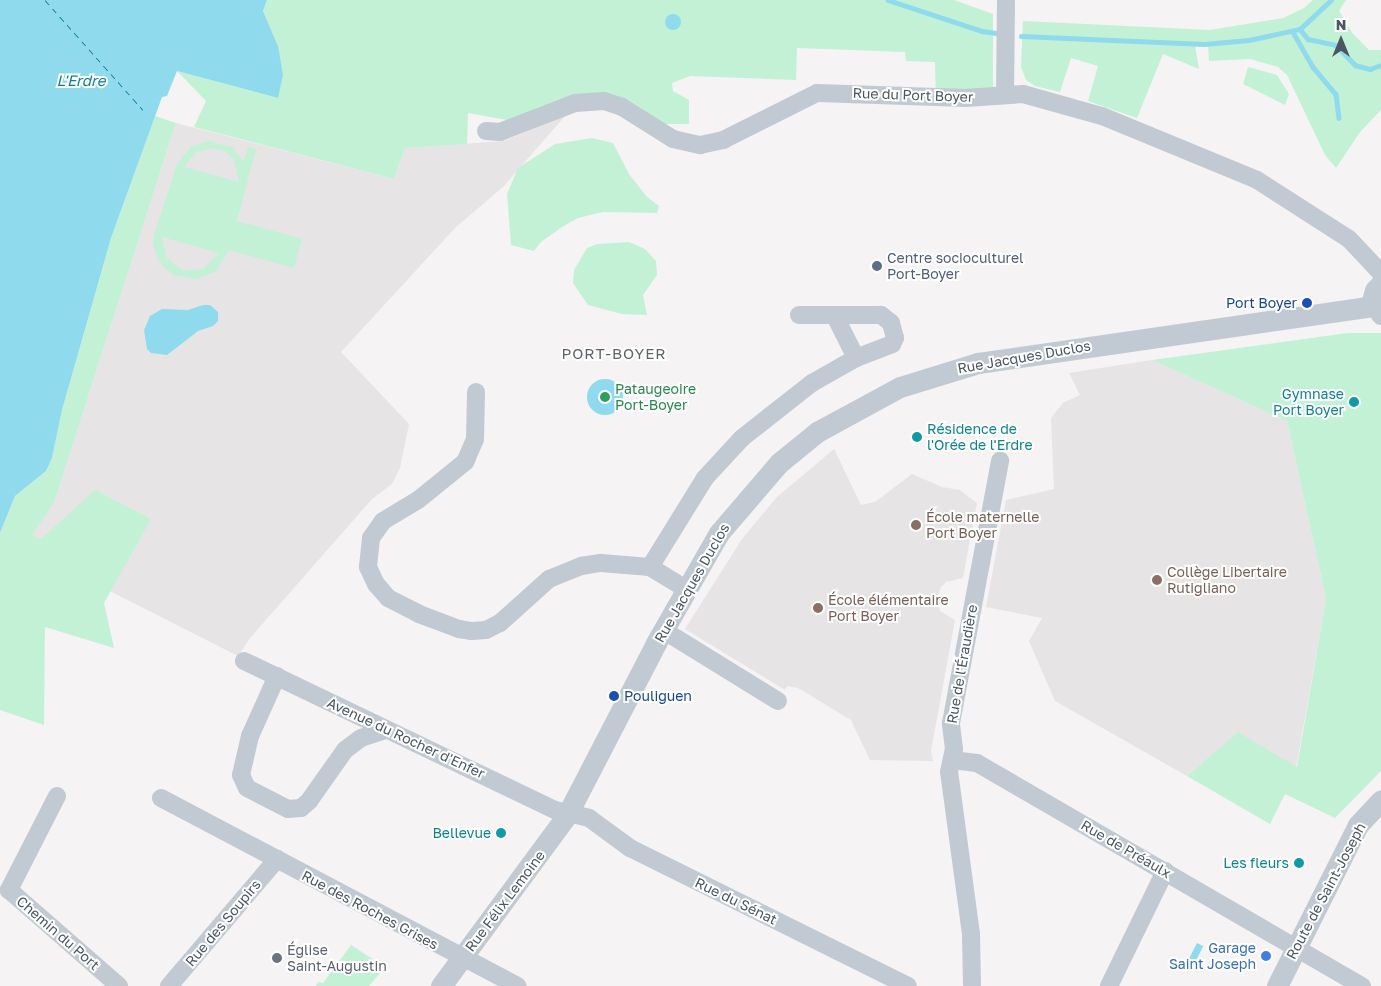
<!DOCTYPE html>
<html>
<head>
<meta charset="utf-8">
<style>
	body { margin:0 }
	#map { position:relative; width:1381px; height:986px; overflow:hidden; background:#f5f3f3; font-family:"Golos Text",sans-serif }
	div>[style] { position:absolute }
	[style*='--x'] { left:calc(var(--x)*1px); top:calc(var(--y)*1px); width:calc(var(--w)*1px); rotate:calc(var(--a)*1deg) }
	.education>* { inset:0; background:#e6e4e5 }
	.green>* { inset:0; background:#c3f1d5 }
	.water>* { inset:0; background:#90daee; transform-origin:0 0 }
	.round { border-radius:50% }
	.stream>* { height:4.5px; margin:-2.25px; padding:0 2.25px; transform-origin:2.25px; border-radius:2.25px; background:#90daee }
	.ferry>* { height:1px; margin-top:-0.5px; transform-origin:0; background:repeating-linear-gradient(90deg,#0c7c9b 0 6px,transparent 0 11px) }
	.minor>* { height:18px; margin:-9px; padding:0 9px; transform-origin:9px; border-radius:9px; background:#c1cad2 }
	.tertiary>* { height:21px; margin:-10.5px; padding:0 10.5px; transform-origin:10.5px; border-radius:10.5px; background:#c1cad2 }
	.dots>* { width:14px; height:14px; translate:-50% -50%; box-sizing:border-box; border:2px solid #fff; border-radius:50% }
	span { translate:-50% -50%; white-space:nowrap; text-align:center; line-height:1.15; -webkit-text-stroke:4px #fff; paint-order:stroke }
	.street-label { font-size:14px; color:#4a5661 }
	.service-label { font-size:14px; color:#4e5e75 }
	.left { translate:0 -50%; text-align:left }
	.transit-label { font-size:14px; color:#164399 }
	.right { translate:-100% -50%; text-align:right }
	.leisure-label { font-size:14px; color:#27864d }
	.culture-label { font-size:14px; color:#0d838f }
	.education-label { font-size:14px; color:#785e54 }
	.shop-label { font-size:14px; color:#366cbe }
	.worship-label { font-size:14px; color:#5b616d }
	.water-label { font-size:15px; color:#0c7c9b; font-style:italic }
	.neighbourhood-label { font-size:15px; color:#5f6368; letter-spacing:1px }
	.north { position:absolute; left:1316px; top:15px; width:50px; height:50px; -webkit-text-stroke:4px #fff; paint-order:stroke; rotate:0deg; font-size:14px; font-weight:700; line-height:20px; text-align:center; color:#4a5661 }
	.north::after { content:''; display:block; margin:auto; width:18px; height:22px; background:#4a5661; clip-path:polygon(50% 0,100% 100%,50% 72%,0 100%) }
</style>
</head>
<body>
<div id="map">
	<div class="education">
		<div style="clip-path:polygon(566px 115px,503px 187px,455px 228px,341px 352px,409px 424px,400px 468px,392px 484px,372px 499px,250px 638px,238px 656px,23px 547px,54px 503px,176px 123px,394px 179px,405px 148px,504px 141px)"></div>
		<div style="clip-path:polygon(1152px 360px,1287px 421px,1326px 599px,1296px 768px,1238px 733px,1187px 776px,1055px 701px,1029px 641px,1042px 618px,986px 607px,1006px 500px,1054px 489px,1051px 418px,1063px 403px,1080px 395px,1069px 373px)"></div>
		<div style="clip-path:polygon(834px 449px,861px 505px,875px 502px,912px 474px,942px 487px,960px 490px,977px 503px,963px 578px,946px 582px,941px 587px,937px 599px,940px 611px,955px 620px,931px 751px,933px 761px,870px 760px,851px 720px,798px 688px,787px 686px,785px 690px,685px 629px,742px 539px,777px 497px)"></div>
	</div>
	<div class="green">
		<div style="clip-path:polygon(267px 0,954px 0,993px 14px,993px 102px,936px 104px,935px 62px,906px 61px,905px 52px,797px 48px,796px 80px,690px 76px,672px 83px,673px 91px,689px 100px,689px 124px,661px 124px,623px 102px,507px 120px,468px 113px,467px 144px,405px 148px,394px 179px,194px 127px,206px 101px,177px 71px,278px 98px,278px 46px,263px 11px)"></div>
		<div style="clip-path:polygon(1313px 0,1346px 0,1339px 11px,1353px 34px,1369px 50px,1381px 50px,1381px 110px,1360px 132px,1336px 168px,1325px 155px,1287px 75px,1278px 67px,1250px 59px,1209px 61px,1208px 45px,1195px 45px,1199px 69px,1163px 54px,1137px 118px,1088px 101px,1098px 66px,1071px 58px,1060px 92px,1035px 86px,1026px 80px,1021px 67px,1023px 21px,1210px 30px,1283px 18px,1304px 8px)"></div>
		<div style="clip-path:polygon(1248px 67px,1277px 75px,1289px 94px,1285px 105px,1243px 84px)"></div>
		<div style="clip-path:polygon(155px 116px,176px 123px,54px 503px,32px 535px,41px 539px,95px 490px,151px 519px,104px 603px,114px 648px,45px 627px,44px 725px,0 710px,0 533px,15px 496px,46px 471px,52px 458px,62px 410px,111px 238px)"></div>
		<div style="clip-path:polygon(592px 138px,613px 143px,629px 174px,647px 197px,659px 206px,657px 213px,603px 212px,578px 218px,562px 227px,541px 242px,534px 251px,511px 245px,507px 194px,518px 168px,555px 144px)"></div>
		<div style="clip-path:polygon(evenodd,209px 141px,232px 147px,244px 162px,248px 147px,256px 149px,237px 221px,302px 239px,294px 268px,229px 250px,215px 272px,196px 279px,173px 275px,160px 263px,153px 245px,154px 235px,177px 164px,192px 146px,209px 141px,212px 148px,225px 151px,234px 160px,239px 182px,184px 167px,196px 152px,212px 148px,209px 141px,162px 237px,219px 253px,203px 269px,183px 271px,166px 257px,162px 237px)"></div>
		<div style="clip-path:polygon(629px 242px,645px 249px,656px 261px,657px 275px,643px 295px,647px 315px,622px 314px,588px 305px,573px 283px,574px 270px,587px 248px,597px 244px)"></div>
		<div style="clip-path:polygon(1348px 333px,1381px 333px,1381px 771px,1335px 818px,1285px 794px,1270px 824px,1187px 776px,1238px 732px,1297px 767px,1326px 599px,1287px 421px,1152px 360px)"></div>
		<div style="clip-path:polygon(351px 945px,385px 967px,369px 986px,316px 986px,318px 982px,323px 983px)"></div>
	</div>
	<div class="water">
		<div style="clip-path:polygon(0 0,267px 0,263px 11px,278px 46px,283px 75px,278px 98px,177px 71px,167px 96px,162px 97px,111px 238px,62px 410px,52px 458px,46px 471px,15px 496px,0 533px)"></div>
		<div class="round" style="left:665px;top:14px;width:16px;height:16px"></div>
		<div style="clip-path:polygon(203px 305px,210px 305px,218px 312px,218px 321px,213px 326px,198px 331px,167px 355px,151px 353px,147px 349px,144px 330px,150px 316px,162px 309px,188px 310px)"></div>
		<div class="round" style="left:587px;top:379px;width:36px;height:36px"></div>
		<div style="left:1197px;top:943px;width:7px;height:20px;rotate:27deg"></div>
	</div>
	<div class="stream">
		<div style="--x:888;--y:0;--w:99;--a:18.3"></div>
		<div style="--x:982;--y:31;--w:21;--a:8"></div>
		<div style="--x:1300;--y:29;--w:13;--a:51"></div>
		<div style="--x:1308;--y:39;--w:29;--a:12"></div>
		<div style="--x:1336;--y:45;--w:28;--a:46"></div>
		<div style="--x:1355;--y:65;--w:16;--a:15"></div>
		<div style="--x:1370;--y:69;--w:12;--a:-20"></div>
		<div style="--x:1293;--y:32;--w:40;--a:60.3"></div>
		<div style="--x:1313;--y:67;--w:35;--a:50"></div>
		<div style="--x:1336;--y:94;--w:24;--a:83"></div>
		<div style="--x:1021;--y:36;--w:183;--a:2.5"></div>
		<div style="--x:1204;--y:44;--w:45;--a:-5.1"></div>
		<div style="--x:1249;--y:40;--w:52;--a:-12.2"></div>
		<div style="--x:1300;--y:29;--w:42;--a:-43.1"></div>
	</div>
	<div class="ferry">
		<div style="--x:45;--y:0;--w:147;--a:48.3"></div>
	</div>
	<div class="minor">
		<div style="--x:1005;--y:95;--w:95;--a:-89.4"></div>
		<div style="--x:486;--y:131;--w:14;--a:4"></div>
		<div style="--x:500;--y:132;--w:80;--a:-21.1"></div>
		<div style="--x:575;--y:103;--w:29;--a:-4"></div>
		<div style="--x:604;--y:101;--w:19;--a:18"></div>
		<div style="--x:622;--y:107;--w:60;--a:32.1"></div>
		<div style="--x:673;--y:139;--w:28;--a:13"></div>
		<div style="--x:700;--y:145;--w:24;--a:-12"></div>
		<div style="--x:723;--y:140;--w:105;--a:-26.6"></div>
		<div style="--x:817;--y:93;--w:149;--a:1.9"></div>
		<div style="--x:966;--y:98;--w:57;--a:-4"></div>
		<div style="--x:1023;--y:94;--w:82;--a:15.6"></div>
		<div style="--x:1102;--y:116;--w:168;--a:22.4"></div>
		<div style="--x:1257;--y:180;--w:109;--a:32.7"></div>
		<div style="--x:1349;--y:239;--w:47;--a:46.7"></div>
		<div style="--x:835;--y:316;--w:47;--a:63.4"></div>
		<div style="--x:476;--y:392;--w:47;--a:91.2"></div>
		<div style="--x:475;--y:439;--w:25;--a:113"></div>
		<div style="--x:465;--y:462;--w:60;--a:141"></div>
		<div style="--x:418;--y:500;--w:41;--a:149"></div>
		<div style="--x:383;--y:521;--w:21;--a:125"></div>
		<div style="--x:371;--y:538;--w:29;--a:96"></div>
		<div style="--x:368;--y:567;--w:19;--a:65"></div>
		<div style="--x:376;--y:584;--w:18;--a:49"></div>
		<div style="--x:388;--y:598;--w:35;--a:27"></div>
		<div style="--x:419;--y:614;--w:43;--a:20.6"></div>
		<div style="--x:459;--y:629;--w:13;--a:9"></div>
		<div style="--x:472;--y:631;--w:14;--a:-4"></div>
		<div style="--x:486;--y:630;--w:16;--a:-27"></div>
		<div style="--x:500;--y:623;--w:66;--a:-41.9"></div>
		<div style="--x:549;--y:579;--w:35;--a:-22"></div>
		<div style="--x:581;--y:566;--w:20;--a:-9"></div>
		<div style="--x:601;--y:563;--w:49;--a:4.7"></div>
		<div style="--x:650;--y:567;--w:42;--a:31.4"></div>
		<div style="--x:650;--y:567;--w:105;--a:-58.3"></div>
		<div style="--x:705;--y:478;--w:54;--a:-47.2"></div>
		<div style="--x:742;--y:438;--w:89;--a:-38.2"></div>
		<div style="--x:812;--y:383;--w:51;--a:-29.6"></div>
		<div style="--x:856;--y:358;--w:39;--a:-21"></div>
		<div style="--x:892;--y:344;--w:7;--a:-63"></div>
		<div style="--x:895;--y:338;--w:16;--a:-105"></div>
		<div style="--x:891;--y:323;--w:13;--a:-141"></div>
		<div style="--x:881;--y:315;--w:82;--a:180"></div>
		<div style="--x:663;--y:630;--w:135;--a:31.7"></div>
		<div style="--x:244;--y:661;--w:345;--a:25.6"></div>
		<div style="--x:555;--y:810;--w:35;--a:13"></div>
		<div style="--x:589;--y:818;--w:51;--a:36.2"></div>
		<div style="--x:630;--y:848;--w:310;--a:26.4"></div>
		<div style="--x:277;--y:676;--w:66;--a:114.2"></div>
		<div style="--x:250;--y:736;--w:40;--a:103"></div>
		<div style="--x:241;--y:775;--w:14;--a:65"></div>
		<div style="--x:247;--y:788;--w:46;--a:27.1"></div>
		<div style="--x:288;--y:809;--w:13;--a:-4"></div>
		<div style="--x:301;--y:808;--w:11;--a:-41"></div>
		<div style="--x:309;--y:801;--w:62;--a:-54.8"></div>
		<div style="--x:345;--y:750;--w:20;--a:-37"></div>
		<div style="--x:361;--y:738;--w:25;--a:-18"></div>
		<div style="--x:952;--y:760;--w:25;--a:7"></div>
		<div style="--x:977;--y:763;--w:445;--a:30.1"></div>
		<div style="--x:57;--y:796;--w:106;--a:117.1"></div>
		<div style="--x:9;--y:890;--w:146;--a:41.1"></div>
		<div style="--x:161;--y:798;--w:403;--a:27.8"></div>
		<div style="--x:169;--y:986;--w:167;--a:-49.6"></div>
		<div style="--x:972;--y:986;--w:52;--a:-91.1"></div>
		<div style="--x:971;--y:934;--w:163;--a:-97.7"></div>
		<div style="--x:949;--y:772;--w:24;--a:-78"></div>
		<div style="--x:954;--y:749;--w:26;--a:-97"></div>
		<div style="--x:951;--y:723;--w:267;--a:-79.4"></div>
		<div style="--x:1109;--y:986;--w:128;--a:-64"></div>
	</div>
	<div class="tertiary">
		<div style="--x:1381;--y:284;--w:8;--a:135"></div>
		<div style="--x:1375;--y:290;--w:11;--a:105"></div>
		<div style="--x:1372;--y:301;--w:16;--a:55"></div>
		<div style="--x:441;--y:986;--w:212;--a:-53.6"></div>
		<div style="--x:567;--y:815;--w:194;--a:-62.6"></div>
		<div style="--x:656;--y:643;--w:127;--a:-60.2"></div>
		<div style="--x:719;--y:533;--w:92;--a:-49.4"></div>
		<div style="--x:779;--y:463;--w:49;--a:-39.2"></div>
		<div style="--x:817;--y:432;--w:94;--a:-28.5"></div>
		<div style="--x:900;--y:387;--w:82;--a:-17.1"></div>
		<div style="--x:978;--y:363;--w:399;--a:-8.2"></div>
		<div style="--x:1277;--y:986;--w:180;--a:-63.3"></div>
		<div style="--x:1358;--y:825;--w:34;--a:-47"></div>
	</div>
	<div class="dots">
		<div style="left:877px;top:266px;background:#5c6f8a"></div>
		<div style="left:1307px;top:303px;background:#1a4fb4"></div>
		<div style="left:605px;top:397px;background:#2e9e5b"></div>
		<div style="left:1354px;top:402px;background:#0f9aa8"></div>
		<div style="left:917px;top:437px;background:#0f9aa8"></div>
		<div style="left:916px;top:525px;background:#8d6e63"></div>
		<div style="left:1157px;top:580px;background:#8d6e63"></div>
		<div style="left:818px;top:608px;background:#8d6e63"></div>
		<div style="left:614px;top:696px;background:#1a4fb4"></div>
		<div style="left:501px;top:833px;background:#0f9aa8"></div>
		<div style="left:1299px;top:863px;background:#0f9aa8"></div>
		<div style="left:1266px;top:956px;background:#3f7fe0"></div>
		<div style="left:277px;top:958px;background:#6b7280"></div>
	</div>
	<div class="street-label">
		<span style="left:913px;top:95px;rotate:2deg">Rue du Port Boyer</span>
		<span style="left:1024px;top:357px;rotate:-10deg">Rue Jacques Duclos</span>
		<span style="left:692px;top:583px;rotate:-60deg">Rue Jacques Duclos</span>
		<span style="left:962px;top:664px;rotate:-80deg">Rue de l'Éraudière</span>
		<span style="left:406px;top:738px;rotate:25deg">Avenue du Rocher d'Enfer</span>
		<span style="left:1126px;top:849px;rotate:30deg">Rue de Préaulx</span>
		<span style="left:1326px;top:891px;rotate:-62deg">Route de Saint-Joseph</span>
		<span style="left:505px;top:901px;rotate:-53deg">Rue Félix Lemoine</span>
		<span style="left:736px;top:901px;rotate:26deg">Rue du Sénat</span>
		<span style="left:370px;top:910px;rotate:28deg">Rue des Roches Grises</span>
		<span style="left:223px;top:923px;rotate:-50deg">Rue des Soupirs</span>
		<span style="left:58px;top:933px;rotate:41deg">Chemin du Port</span>
	</div>
	<div class="service-label">
		<span class="left" style="left:887px;top:266px">Centre socioculturel<br>Port-Boyer</span>
	</div>
	<div class="transit-label">
		<span class="right" style="left:1297px;top:303px">Port Boyer</span>
		<span class="left" style="left:624px;top:696px">Pouliguen</span>
	</div>
	<div class="leisure-label">
		<span class="left" style="left:615px;top:397px">Pataugeoire<br>Port-Boyer</span>
	</div>
	<div class="culture-label">
		<span class="right" style="left:1344px;top:402px">Gymnase<br>Port Boyer</span>
		<span class="left" style="left:927px;top:437px">Résidence de<br>l'Orée de l'Erdre</span>
		<span class="right" style="left:491px;top:833px">Bellevue</span>
		<span class="right" style="left:1289px;top:863px">Les fleurs</span>
	</div>
	<div class="education-label">
		<span class="left" style="left:926px;top:525px">École maternelle<br>Port Boyer</span>
		<span class="left" style="left:1167px;top:580px">Collège Libertaire<br>Rutigliano</span>
		<span class="left" style="left:828px;top:608px">École élémentaire<br>Port Boyer</span>
	</div>
	<div class="shop-label">
		<span class="right" style="left:1256px;top:956px">Garage<br>Saint Joseph</span>
	</div>
	<div class="worship-label">
		<span class="left" style="left:287px;top:958px">Église<br>Saint-Augustin</span>
	</div>
	<div class="water-label">
		<span style="left:81px;top:81px">L'Erdre</span>
	</div>
	<div class="neighbourhood-label">
		<span style="left:614px;top:354px">PORT-BOYER</span>
	</div>
	<div class="north">N</div>
</div>
</body>
</html>
